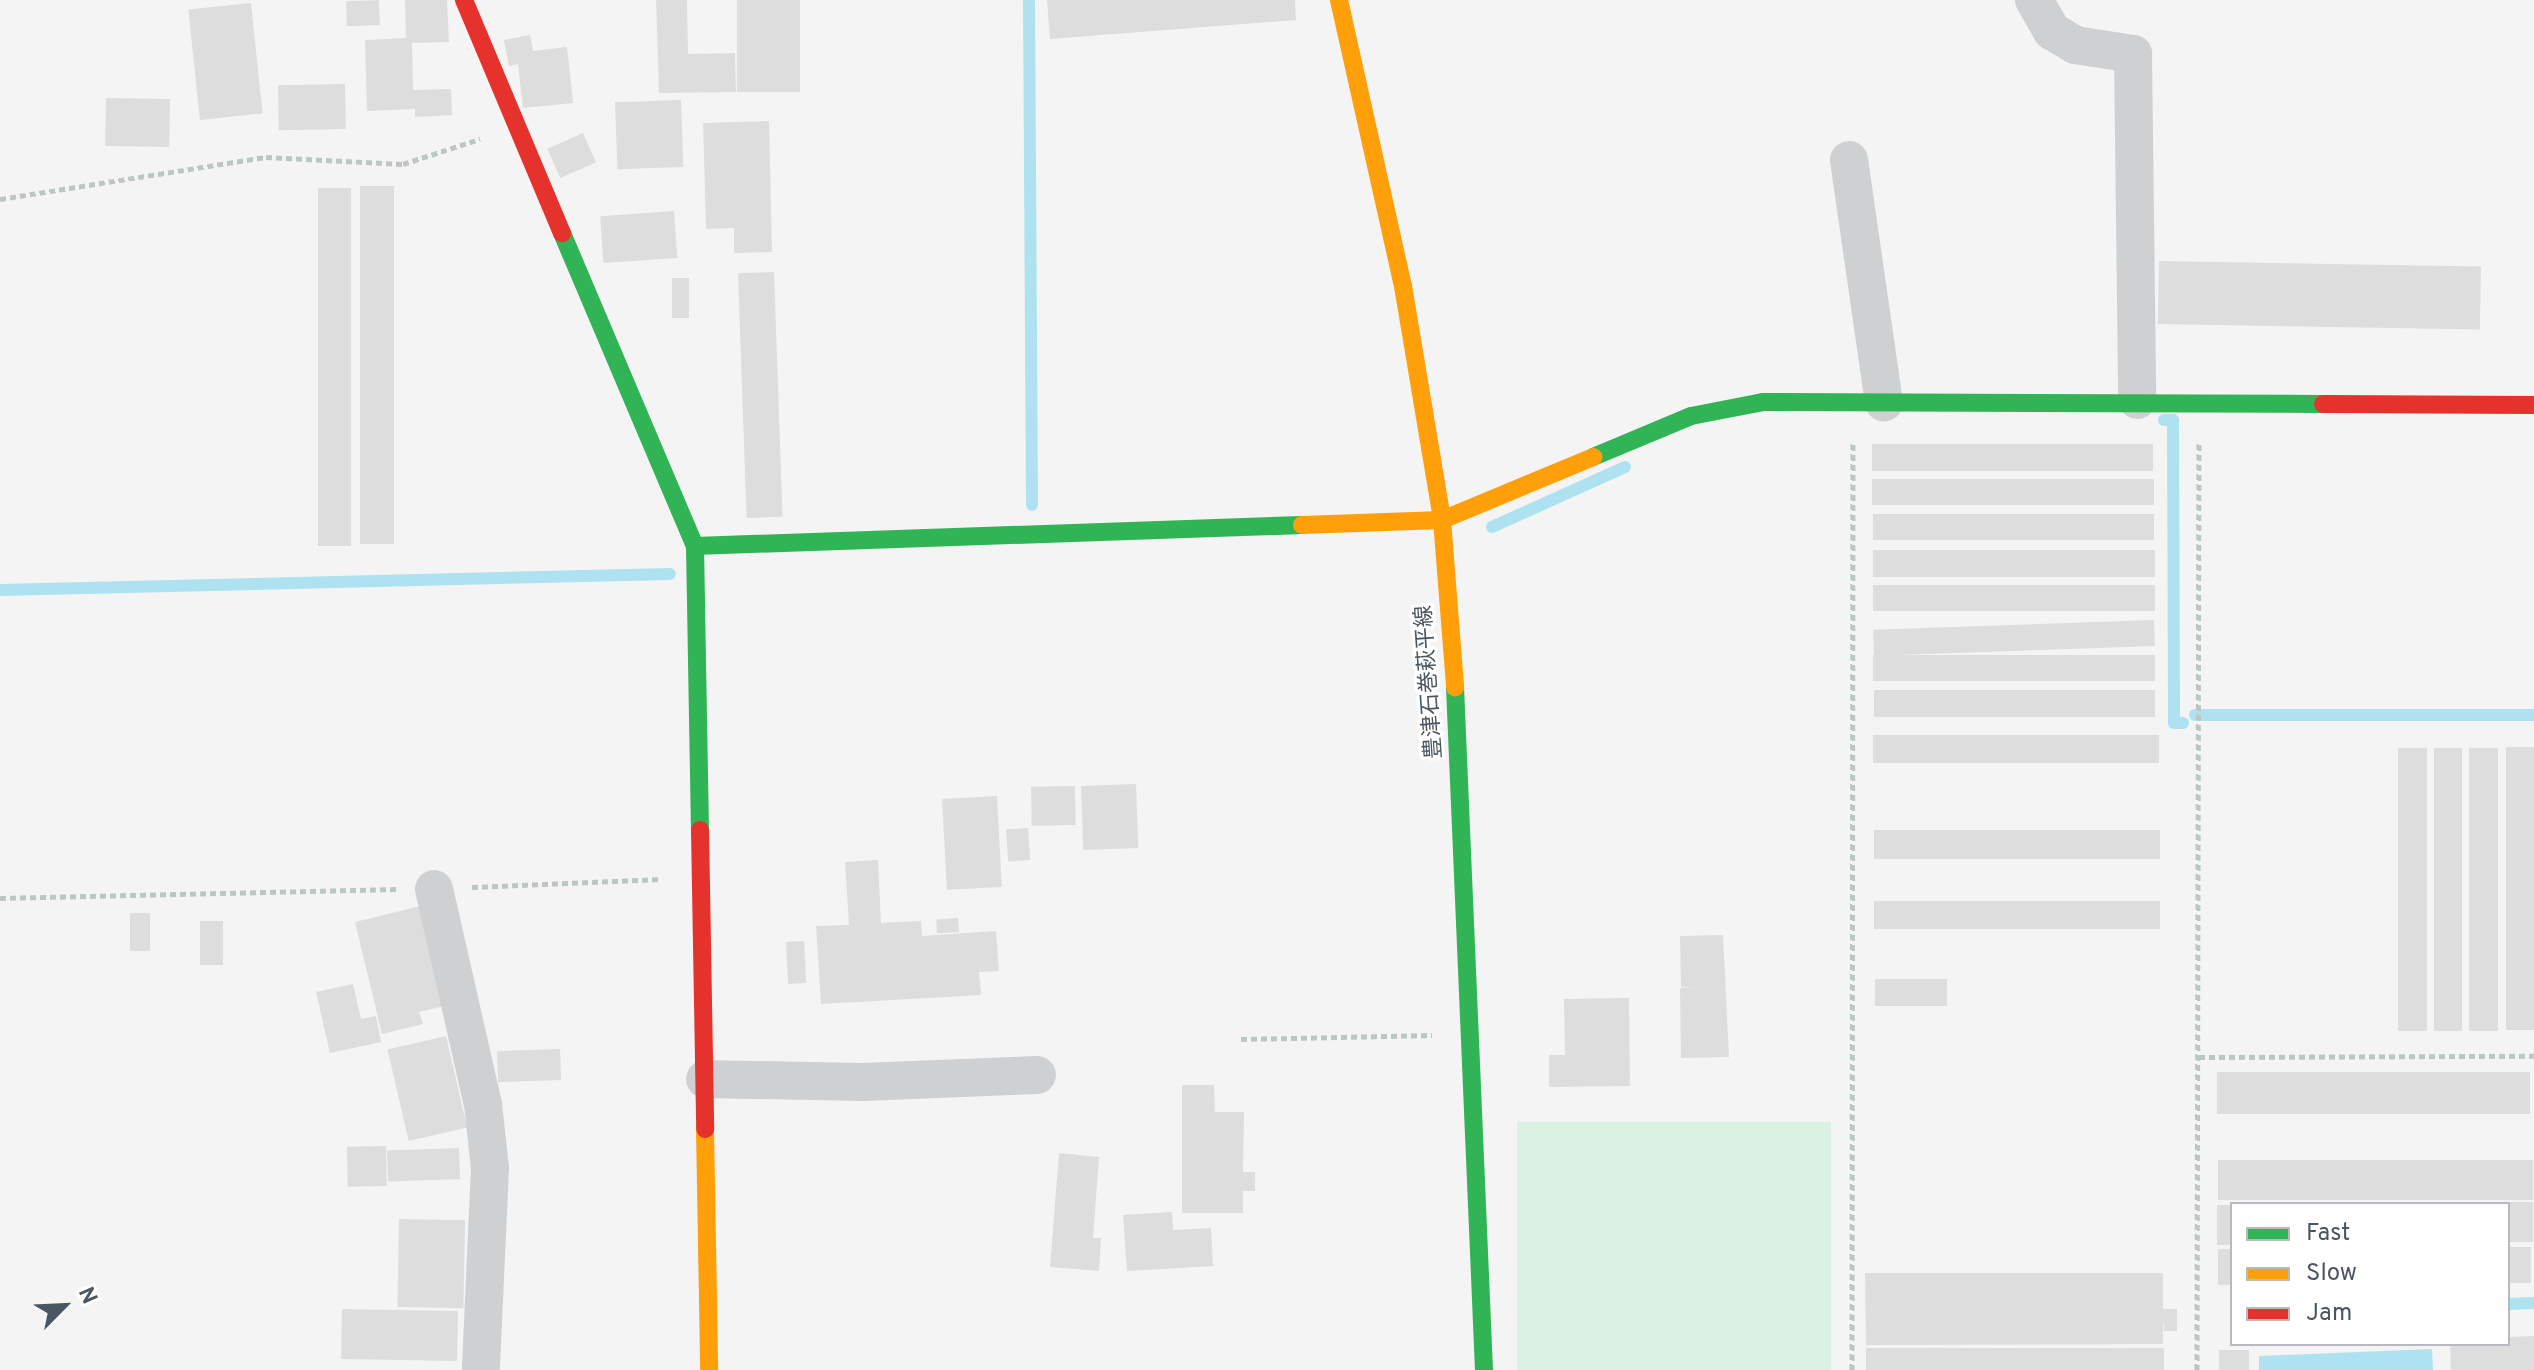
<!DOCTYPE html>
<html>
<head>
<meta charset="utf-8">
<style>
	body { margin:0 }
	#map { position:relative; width:2534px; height:1370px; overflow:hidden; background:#f4f4f4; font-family:Overpass,"Noto Sans JP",sans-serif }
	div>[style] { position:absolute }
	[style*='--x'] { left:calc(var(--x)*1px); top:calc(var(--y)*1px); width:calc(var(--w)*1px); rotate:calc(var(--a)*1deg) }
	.green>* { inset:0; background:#d9f2e3; transform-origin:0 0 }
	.water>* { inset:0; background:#aee2f0 }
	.stream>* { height:12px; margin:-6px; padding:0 6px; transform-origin:6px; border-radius:6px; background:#aee2f0 }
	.building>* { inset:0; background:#ddddde; transform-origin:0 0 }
	.path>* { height:5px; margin-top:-2.5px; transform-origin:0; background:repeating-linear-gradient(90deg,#bcc7c4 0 6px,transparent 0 10px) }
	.street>* { height:38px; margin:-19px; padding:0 19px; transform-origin:19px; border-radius:19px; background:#ced0d2 }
	.fast>* { height:18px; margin:-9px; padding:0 9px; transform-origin:9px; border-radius:9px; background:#30b455 }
	.slow>* { height:18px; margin:-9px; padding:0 9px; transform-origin:9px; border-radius:9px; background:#ff9f0a }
	.jam>* { height:18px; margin:-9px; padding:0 9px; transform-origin:9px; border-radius:9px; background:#e5322d }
	span { translate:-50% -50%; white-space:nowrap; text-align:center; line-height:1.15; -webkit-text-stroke:6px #fff; paint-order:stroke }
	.street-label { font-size:22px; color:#4a5661 }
	.legend { position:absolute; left:2230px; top:1202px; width:280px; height:144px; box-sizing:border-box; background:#fff; border:2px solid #b7bbc0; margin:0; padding:10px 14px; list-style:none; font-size:24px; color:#4a5661 }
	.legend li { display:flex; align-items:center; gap:16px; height:40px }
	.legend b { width:40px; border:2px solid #b7bbc0 }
	.north { position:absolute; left:24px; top:1266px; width:80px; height:80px; -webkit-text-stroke:6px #fff; paint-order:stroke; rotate:66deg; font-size:22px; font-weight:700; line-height:32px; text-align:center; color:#4a5661 }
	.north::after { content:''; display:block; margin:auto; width:28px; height:36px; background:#4a5661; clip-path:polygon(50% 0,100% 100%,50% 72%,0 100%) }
</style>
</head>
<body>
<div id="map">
	<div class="green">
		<div style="left:1831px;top:1122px;width:248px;height:314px;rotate:90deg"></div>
	</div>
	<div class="water">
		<div style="clip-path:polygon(2432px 1349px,2433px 1370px,2259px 1370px,2259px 1356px)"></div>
	</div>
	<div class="stream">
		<div style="--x:1029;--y:0;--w:505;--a:89.66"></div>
		<div style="--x:2164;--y:420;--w:9;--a:0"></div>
		<div style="--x:2173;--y:420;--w:303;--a:89.8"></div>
		<div style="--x:2174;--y:723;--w:9;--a:0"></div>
		<div style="--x:1492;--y:527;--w:146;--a:-24.3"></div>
		<div style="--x:0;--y:590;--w:670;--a:-1.37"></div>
		<div style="--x:2195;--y:715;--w:339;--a:0"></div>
		<div style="--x:2508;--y:1304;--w:26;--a:-2"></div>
	</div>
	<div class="building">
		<div style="left:379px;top:0;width:25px;height:33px;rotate:88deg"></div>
		<div style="clip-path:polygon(405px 0,447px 0,449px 42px,412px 43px,413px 90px,451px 89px,452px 115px,415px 117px,415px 109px,367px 111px,365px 40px,406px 38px)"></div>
		<div style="clip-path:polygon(656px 0,687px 0,688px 54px,735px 53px,736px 92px,659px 93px)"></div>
		<div style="left:737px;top:0;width:63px;height:92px"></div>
		<div style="clip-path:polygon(1047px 0,1295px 0,1296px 20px,1050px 39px)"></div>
		<div style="left:251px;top:3px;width:111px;height:63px;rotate:84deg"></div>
		<div style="clip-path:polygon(530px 35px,533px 51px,567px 47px,573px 103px,523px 108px,518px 64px,509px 66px,504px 40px)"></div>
		<div style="left:345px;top:84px;width:45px;height:67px;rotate:89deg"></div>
		<div style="left:106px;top:98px;width:64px;height:48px;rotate:1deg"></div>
		<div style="left:681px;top:100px;width:67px;height:66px;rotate:88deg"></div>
		<div style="clip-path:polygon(769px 121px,772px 252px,734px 253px,734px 228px,706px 229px,703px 123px)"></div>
		<div style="left:583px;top:133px;width:32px;height:39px;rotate:66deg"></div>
		<div style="left:360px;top:186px;width:34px;height:358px"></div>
		<div style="left:318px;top:188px;width:33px;height:358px"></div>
		<div style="left:674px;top:211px;width:47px;height:74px;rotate:86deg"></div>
		<div style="left:2159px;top:261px;width:322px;height:63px;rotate:1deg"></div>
		<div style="left:774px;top:272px;width:245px;height:36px;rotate:88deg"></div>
		<div style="left:672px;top:278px;width:17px;height:40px"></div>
		<div style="left:1872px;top:444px;width:281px;height:27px"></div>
		<div style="left:2154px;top:479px;width:26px;height:282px;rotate:90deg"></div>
		<div style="left:2154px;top:514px;width:26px;height:281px;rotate:90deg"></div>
		<div style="left:1873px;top:550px;width:282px;height:27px"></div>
		<div style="left:2155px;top:585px;width:26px;height:282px;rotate:90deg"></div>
		<div style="left:2154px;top:620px;width:26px;height:281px;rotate:88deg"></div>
		<div style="left:2155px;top:655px;width:26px;height:282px;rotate:90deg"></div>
		<div style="left:2155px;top:690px;width:27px;height:281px;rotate:90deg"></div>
		<div style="left:2159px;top:735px;width:28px;height:286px;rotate:90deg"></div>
		<div style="left:2534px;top:747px;width:283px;height:28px;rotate:90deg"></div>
		<div style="left:2398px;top:748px;width:29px;height:283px"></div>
		<div style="left:2434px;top:748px;width:28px;height:283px"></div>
		<div style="left:2469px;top:748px;width:29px;height:283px"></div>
		<div style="left:1136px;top:784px;width:64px;height:55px;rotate:88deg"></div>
		<div style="left:1075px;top:786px;width:39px;height:44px;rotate:89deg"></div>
		<div style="left:997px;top:796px;width:91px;height:55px;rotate:87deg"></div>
		<div style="left:1028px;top:828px;width:32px;height:22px;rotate:86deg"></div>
		<div style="left:2160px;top:830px;width:29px;height:286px;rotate:90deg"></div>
		<div style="clip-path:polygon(878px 860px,881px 923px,921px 921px,922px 936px,996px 931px,999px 971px,979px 972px,981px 995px,821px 1004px,816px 926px,849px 925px,845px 862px)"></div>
		<div style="left:2160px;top:901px;width:28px;height:286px;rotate:90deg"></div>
		<div style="clip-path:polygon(425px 905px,449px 1005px,419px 1012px,423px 1024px,382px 1034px,355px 922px)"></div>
		<div style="left:130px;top:913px;width:20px;height:38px"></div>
		<div style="left:958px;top:918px;width:14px;height:22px;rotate:86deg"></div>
		<div style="left:223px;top:921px;width:44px;height:23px;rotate:90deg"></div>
		<div style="clip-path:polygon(1723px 935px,1729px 1057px,1681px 1058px,1680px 988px,1696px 987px,1681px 987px,1680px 936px)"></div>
		<div style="left:804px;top:941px;width:42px;height:18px;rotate:87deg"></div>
		<div style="left:1875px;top:979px;width:72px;height:27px"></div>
		<div style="clip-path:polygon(353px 984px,361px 1019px,376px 1016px,381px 1042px,330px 1053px,316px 992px)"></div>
		<div style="clip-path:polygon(1629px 998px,1630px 1086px,1549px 1087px,1549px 1055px,1565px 1055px,1564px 999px)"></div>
		<div style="left:446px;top:1036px;width:94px;height:60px;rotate:77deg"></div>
		<div style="left:560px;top:1049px;width:31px;height:63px;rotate:88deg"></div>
		<div style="left:2217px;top:1072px;width:313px;height:42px"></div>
		<div style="clip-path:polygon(1182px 1085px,1214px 1085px,1215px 1112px,1244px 1112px,1243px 1172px,1255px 1172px,1255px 1191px,1243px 1191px,1243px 1213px,1182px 1213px)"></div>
		<div style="left:386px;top:1146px;width:40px;height:39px;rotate:89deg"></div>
		<div style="left:459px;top:1148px;width:31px;height:72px;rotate:88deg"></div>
		<div style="clip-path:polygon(1059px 1153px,1099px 1157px,1093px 1238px,1101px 1238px,1099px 1271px,1050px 1267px)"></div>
		<div style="left:2533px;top:1160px;width:40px;height:315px;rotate:90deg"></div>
		<div style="left:2533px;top:1202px;width:40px;height:25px;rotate:90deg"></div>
		<div style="left:2217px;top:1205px;width:15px;height:40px"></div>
		<div style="clip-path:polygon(1172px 1212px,1173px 1230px,1211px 1228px,1213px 1266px,1127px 1271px,1123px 1215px)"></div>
		<div style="left:399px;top:1219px;width:66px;height:88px;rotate:1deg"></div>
		<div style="left:2508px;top:1247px;width:23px;height:36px"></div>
		<div style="left:2218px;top:1249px;width:14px;height:36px"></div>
		<div style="clip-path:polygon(1865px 1273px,2163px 1273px,2163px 1309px,2177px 1309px,2177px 1331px,2164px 1331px,2163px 1318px,2163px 1344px,1866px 1345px)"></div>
		<div style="left:342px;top:1309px;width:116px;height:50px;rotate:1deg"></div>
		<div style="clip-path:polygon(2534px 1336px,2534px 1370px,2451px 1370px,2450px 1344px,2508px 1344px,2508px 1337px)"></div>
		<div style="left:2164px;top:1348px;width:22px;height:298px;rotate:90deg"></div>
		<div style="left:2219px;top:1350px;width:30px;height:20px"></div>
	</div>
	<div class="path">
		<div style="--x:0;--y:199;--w:269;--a:-9"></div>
		<div style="--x:266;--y:157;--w:137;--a:2.9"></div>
		<div style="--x:403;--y:164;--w:81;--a:-18"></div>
		<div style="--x:472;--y:887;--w:190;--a:-2.4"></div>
		<div style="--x:0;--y:898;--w:398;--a:-1.3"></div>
		<div style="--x:1241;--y:1039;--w:191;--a:-1.2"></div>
		<div style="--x:2199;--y:1057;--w:335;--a:-0.2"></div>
		<div style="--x:1852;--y:1370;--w:927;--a:-89.94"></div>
		<div style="--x:2197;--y:1370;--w:927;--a:-89.88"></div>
	</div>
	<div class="street">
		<div style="--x:2034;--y:0;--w:36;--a:60"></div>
		<div style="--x:2052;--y:31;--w:27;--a:31"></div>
		<div style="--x:2075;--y:45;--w:59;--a:8.8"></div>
		<div style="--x:2133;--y:54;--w:346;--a:89.3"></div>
		<div style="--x:1849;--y:160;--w:245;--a:81.8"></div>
		<div style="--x:434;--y:889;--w:221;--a:77.2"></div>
		<div style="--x:483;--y:1104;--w:64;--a:83.8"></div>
		<div style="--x:490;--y:1168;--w:202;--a:92.6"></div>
		<div style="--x:705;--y:1079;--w:158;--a:1.1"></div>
		<div style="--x:863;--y:1082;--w:174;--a:-2.3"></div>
	</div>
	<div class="fast">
		<div style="--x:562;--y:233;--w:340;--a:67"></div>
		<div style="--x:695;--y:546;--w:284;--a:89"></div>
		<div style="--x:1593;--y:457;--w:106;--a:-22.7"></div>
		<div style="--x:1691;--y:416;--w:73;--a:-11"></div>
		<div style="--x:1763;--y:402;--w:560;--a:0.2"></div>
		<div style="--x:695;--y:546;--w:607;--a:-1.98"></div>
		<div style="--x:1455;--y:687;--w:684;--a:87.57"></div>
	</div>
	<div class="slow">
		<div style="--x:1339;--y:0;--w:293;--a:77.4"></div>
		<div style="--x:1403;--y:286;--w:237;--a:80.5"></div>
		<div style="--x:1442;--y:520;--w:168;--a:85.5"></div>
		<div style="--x:1302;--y:525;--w:140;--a:-2"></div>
		<div style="--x:1442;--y:520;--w:164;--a:-22.6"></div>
		<div style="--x:705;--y:1129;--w:241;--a:89"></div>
	</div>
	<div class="jam">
		<div style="--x:464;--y:0;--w:253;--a:67.2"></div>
		<div style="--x:2323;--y:404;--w:211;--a:0.3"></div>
		<div style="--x:700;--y:830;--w:299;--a:89"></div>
	</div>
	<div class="street-label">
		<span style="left:1430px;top:682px;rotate:-94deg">豊津石巻萩平線</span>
	</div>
	<ul class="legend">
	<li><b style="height:10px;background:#30b455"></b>Fast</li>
	<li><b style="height:10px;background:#ff9f0a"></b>Slow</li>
	<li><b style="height:10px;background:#e5322d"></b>Jam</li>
	</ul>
	<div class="north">N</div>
</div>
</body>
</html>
